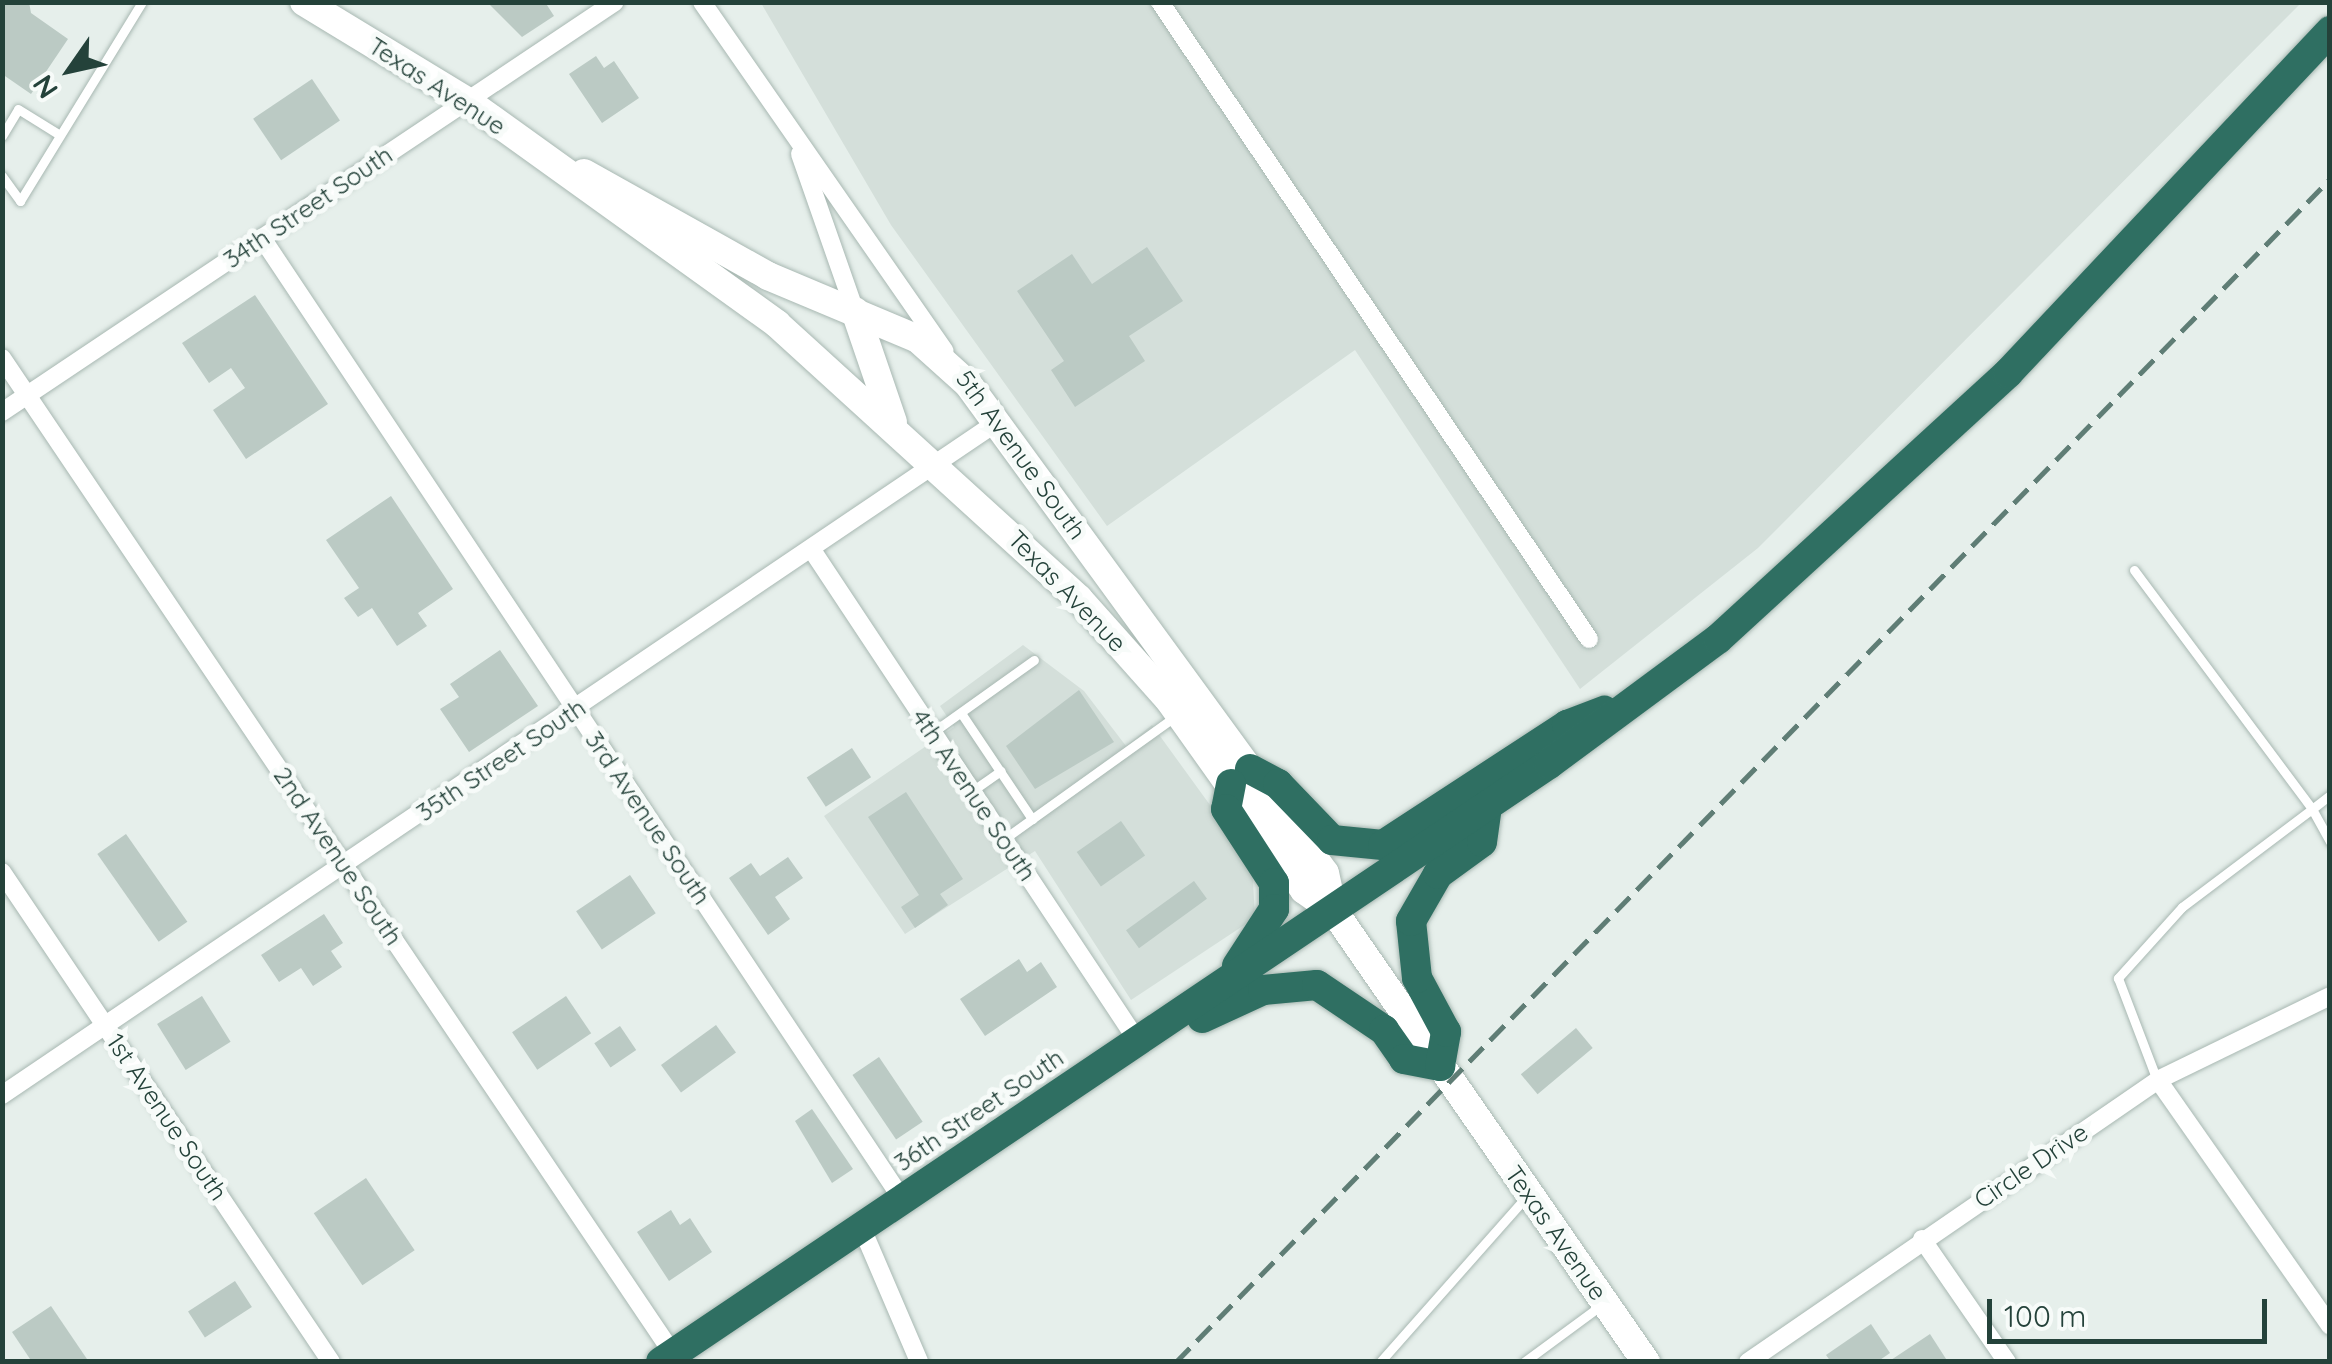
<!DOCTYPE html>
<html>
<head>
<meta charset="utf-8">
<style>
	body { margin:0 }
	#map { position:relative; width:2332px; height:1364px; overflow:hidden; background:#e6efeb; font-family:Quicksand,sans-serif }
	div>[style] { position:absolute }
	[style*='--x'] { left:calc(var(--x)*1px); top:calc(var(--y)*1px); width:calc(var(--w)*1px); rotate:calc(var(--a)*1deg) }
	.built>* { inset:0; background:#d4dfda }
	.building>* { inset:0; background:#bbcac4; transform-origin:0 0 }
	.roads { filter:drop-shadow(0 0 2px #a8b8b2) drop-shadow(0 0 2px #a8b8b2) }
	.lane>* { height:9px; margin:-4.5px; padding:0 4.5px; transform-origin:4.5px; border-radius:4.5px; background:#fff }
	.street>* { height:18px; margin:-9px; padding:0 9px; transform-origin:9px; border-radius:9px; background:#fff }
	.secondary>* { height:28px; margin:-14px; padding:0 14px; transform-origin:14px; border-radius:14px; background:#fff }
	.highway>* { height:30px; margin:-15px; padding:0 15px; transform-origin:15px; border-radius:15px; background:#2f6f62 }
	.rail>* { height:5px; margin-top:-2.5px; transform-origin:0; background:repeating-linear-gradient(90deg,#5f7d75 0 20px,transparent 0 30px) }
	span { translate:-50% -50%; white-space:nowrap; text-align:center; line-height:1.15; -webkit-text-stroke:10px #f7fbf9; paint-order:stroke }
	.street-label { font-size:25px; color:#24423a }
	.frame { position:absolute; inset:0; border:5px solid #24423a; pointer-events:none }
	.north { position:absolute; left:20px; top:20px; width:100px; height:100px; -webkit-text-stroke:8px #f7fbf9; paint-order:stroke; rotate:236deg; font-size:28px; font-weight:700; line-height:40px; text-align:center; color:#24423a }
	.north::after { content:''; display:block; margin:auto; width:35px; height:45px; background:#24423a; clip-path:polygon(50% 0,100% 100%,50% 72%,0 100%) }
	.scale { position:absolute; left:1987px; top:1299px; width:280px; height:45px; box-sizing:border-box; border:5px solid #24423a; border-top:0; padding-left:12px; font-size:30px; line-height:35px; white-space:nowrap; color:#24423a; -webkit-text-stroke:8px #f7fbf9; paint-order:stroke }
</style>
</head>
<body>
<div id="map">
	<div class="built">
		<div style="clip-path:polygon(761px 3px,2301px 3px,1758px 548px,1580px 689px,1355px 350px,1107px 526px,891px 225px)"></div>
		<div style="clip-path:polygon(1023px 645px,1084px 691px,1126px 746px,1152px 725px,1252px 863px,1255px 918px,1131px 1000px,1035px 851px,905px 934px,824px 816px,954px 727px,940px 706px)"></div>
	</div>
	<div class="building">
		<div style="clip-path:polygon(2px 2px,29px 2px,31px 13px,68px 39px,31px 94px,2px 74px)"></div>
		<div style="clip-path:polygon(487px 2px,545px 2px,554px 16px,522px 37px)"></div>
		<div style="clip-path:polygon(596px 56px,604px 68px,614px 61px,639px 98px,602px 123px,569px 74px)"></div>
		<div style="left:312px;top:79px;width:50px;height:71px;rotate:56deg"></div>
		<div style="clip-path:polygon(1147px 247px,1183px 301px,1129px 336px,1145px 361px,1075px 407px,1051px 370px,1064px 361px,1017px 291px,1072px 254px,1092px 284px)"></div>
		<div style="clip-path:polygon(255px 295px,328px 404px,246px 459px,213px 410px,245px 388px,231px 368px,209px 383px,182px 343px)"></div>
		<div style="clip-path:polygon(391px 496px,453px 589px,418px 613px,427px 626px,397px 646px,372px 608px,358px 617px,344px 598px,359px 588px,326px 540px)"></div>
		<div style="clip-path:polygon(500px 650px,538px 706px,469px 752px,440px 709px,459px 697px,450px 684px)"></div>
		<div style="clip-path:polygon(1079px 690px,1114px 742px,1035px 789px,1006px 746px)"></div>
		<div style="left:852px;top:748px;width:35px;height:54px;rotate:57deg"></div>
		<div style="clip-path:polygon(906px 792px,963px 879px,940px 894px,948px 905px,915px 928px,901px 907px,919px 895px,868px 817px)"></div>
		<div style="left:1121px;top:821px;width:42px;height:54px;rotate:55deg"></div>
		<div style="left:126px;top:834px;width:107px;height:35px;rotate:55deg"></div>
		<div style="clip-path:polygon(788px 857px,803px 878px,775px 897px,790px 919px,768px 935px,729px 878px,751px 863px,760px 876px)"></div>
		<div style="left:630px;top:875px;width:46px;height:65px;rotate:56deg"></div>
		<div style="left:1194px;top:881px;width:22px;height:84px;rotate:54deg"></div>
		<div style="clip-path:polygon(324px 914px,343px 943px,331px 951px,342px 967px,313px 986px,301px 968px,279px 982px,261px 955px)"></div>
		<div style="clip-path:polygon(1019px 959px,1027px 972px,1041px 962px,1057px 987px,985px 1036px,960px 999px)"></div>
		<div style="left:202px;top:996px;width:54px;height:53px;rotate:58deg"></div>
		<div style="left:566px;top:996px;width:45px;height:65px;rotate:56deg"></div>
		<div style="left:716px;top:1025px;width:34px;height:68px;rotate:54deg"></div>
		<div style="left:620px;top:1026px;width:29px;height:31px;rotate:56deg"></div>
		<div style="left:1576px;top:1028px;width:26px;height:72px;rotate:50deg"></div>
		<div style="left:879px;top:1057px;width:78px;height:32px;rotate:56deg"></div>
		<div style="clip-path:polygon(812px 1109px,853px 1169px,832px 1183px,795px 1121px)"></div>
		<div style="left:366px;top:1178px;width:87px;height:63px;rotate:56deg"></div>
		<div style="clip-path:polygon(671px 1210px,680px 1225px,690px 1218px,712px 1252px,669px 1281px,637px 1232px)"></div>
		<div style="left:235px;top:1281px;width:31px;height:56px;rotate:57deg"></div>
		<div style="clip-path:polygon(51px 1306px,89px 1362px,32px 1362px,12px 1332px)"></div>
		<div style="clip-path:polygon(1871px 1324px,1890px 1353px,1877px 1362px,1831px 1362px,1826px 1355px)"></div>
		<div style="clip-path:polygon(1930px 1334px,1948px 1362px,1888px 1362px)"></div>
	</div>
	<div class="roads">
		<div class="lane">
			<div style="--x:2;--y:136;--w:31;--a:-59"></div>
			<div style="--x:18;--y:109;--w:49;--a:31.8"></div>
			<div style="--x:2;--y:176;--w:31;--a:54"></div>
			<div style="--x:20;--y:201;--w:233;--a:-58.5"></div>
			<div style="--x:2134;--y:570;--w:298;--a:53.3"></div>
			<div style="--x:2312;--y:809;--w:163;--a:143"></div>
			<div style="--x:2182;--y:907;--w:96;--a:132"></div>
			<div style="--x:2118;--y:978;--w:109;--a:69.1"></div>
			<div style="--x:961;--y:713;--w:128;--a:56.2"></div>
			<div style="--x:933;--y:732;--w:124;--a:-35.5"></div>
			<div style="--x:972;--y:791;--w:35;--a:-35"></div>
			<div style="--x:2330;--y:795;--w:23;--a:142"></div>
			<div style="--x:2312;--y:809;--w:38;--a:61"></div>
			<div style="--x:1004;--y:839;--w:211;--a:-35.6"></div>
			<div style="--x:1380;--y:1362;--w:222;--a:-48.5"></div>
			<div style="--x:1524;--y:1362;--w:98;--a:-36.3"></div>
		</div>
		<div class="street">
			<div style="--x:702;--y:2;--w:425;--a:55.2"></div>
			<div style="--x:1160;--y:2;--w:768;--a:56.04"></div>
			<div style="--x:800;--y:154;--w:166;--a:70.7"></div>
			<div style="--x:262;--y:238;--w:1155;--a:56.34"></div>
			<div style="--x:2;--y:358;--w:1201;--a:56.03"></div>
			<div style="--x:2;--y:412;--w:737;--a:-33.78"></div>
			<div style="--x:812;--y:550;--w:587;--a:56.47"></div>
			<div style="--x:2;--y:872;--w:590;--a:56.12"></div>
			<div style="--x:2158;--y:1080;--w:300;--a:55"></div>
			<div style="--x:2;--y:1095;--w:1201;--a:-34.07"></div>
			<div style="--x:861;--y:1226;--w:147;--a:66.8"></div>
			<div style="--x:1922;--y:1239;--w:150;--a:55.4"></div>
			<div style="--x:1748;--y:1362;--w:498;--a:-34.5"></div>
			<div style="--x:2158;--y:1080;--w:191;--a:-26"></div>
		</div>
		<div class="secondary">
			<div style="--x:304;--y:2;--w:191;--a:31.3"></div>
			<div style="--x:467;--y:101;--w:382;--a:35.7"></div>
			<div style="--x:777;--y:324;--w:408;--a:42.3"></div>
			<div style="--x:1079;--y:599;--w:135;--a:48.3"></div>
			<div style="--x:1169;--y:700;--w:233;--a:54.6"></div>
			<div style="--x:1304;--y:890;--w:35;--a:35"></div>
			<div style="--x:1333;--y:910;--w:550;--a:55.3"></div>
			<div style="--x:584;--y:173;--w:211;--a:29.2"></div>
			<div style="--x:768;--y:276;--w:163;--a:22.8"></div>
			<div style="--x:918;--y:339;--w:67;--a:42"></div>
			<div style="--x:968;--y:384;--w:605;--a:53.87"></div>
			<div style="--x:1325;--y:873;--w:38;--a:78"></div>
			<div style="--x:855;--y:311;--w:117;--a:71.1"></div>
		</div>
		<div class="highway">
			<div style="--x:1250;--y:769;--w:32;--a:28"></div>
			<div style="--x:1278;--y:784;--w:78;--a:46"></div>
			<div style="--x:1332;--y:840;--w:51;--a:5.6"></div>
			<div style="--x:1383;--y:845;--w:220;--a:-33.1"></div>
			<div style="--x:1567;--y:725;--w:40;--a:-21"></div>
			<div style="--x:1231;--y:784;--w:25;--a:101"></div>
			<div style="--x:1226;--y:809;--w:88;--a:57"></div>
			<div style="--x:1274;--y:883;--w:26;--a:90"></div>
			<div style="--x:1274;--y:909;--w:68;--a:123"></div>
			<div style="--x:1202;--y:1018;--w:67;--a:-24.7"></div>
			<div style="--x:1263;--y:990;--w:54;--a:-5.3"></div>
			<div style="--x:1317;--y:985;--w:81;--a:33.9"></div>
			<div style="--x:1384;--y:1030;--w:35;--a:55"></div>
			<div style="--x:1404;--y:1059;--w:37;--a:11"></div>
			<div style="--x:1440;--y:1066;--w:35;--a:-80"></div>
			<div style="--x:1446;--y:1032;--w:61;--a:-118.2"></div>
			<div style="--x:1417;--y:978;--w:57;--a:-96"></div>
			<div style="--x:1411;--y:921;--w:54;--a:-60.1"></div>
			<div style="--x:1438;--y:874;--w:54;--a:-36"></div>
			<div style="--x:1482;--y:842;--w:37;--a:-82"></div>
			<div style="--x:661;--y:1362;--w:1071;--a:-33.96"></div>
			<div style="--x:1549;--y:764;--w:210;--a:-36.5"></div>
			<div style="--x:1718;--y:639;--w:394;--a:-42.5"></div>
			<div style="--x:2008;--y:373;--w:470;--a:-46.7"></div>
		</div>
	</div>
	<div class="rail">
		<div style="--x:1176;--y:1362;--w:1653;--a:-45.71"></div>
	</div>
	<div class="street-label">
		<span style="left:437px;top:86px;rotate:33deg">Texas Avenue</span>
		<span style="left:308px;top:207px;rotate:-34deg">34th Street South</span>
		<span style="left:1021px;top:455px;rotate:54deg">5th Avenue South</span>
		<span style="left:1067px;top:591px;rotate:46deg">Texas Avenue</span>
		<span style="left:501px;top:760px;rotate:-34deg">35th Street South</span>
		<span style="left:974px;top:795px;rotate:56deg">4th Avenue South</span>
		<span style="left:648px;top:818px;rotate:56deg">3rd Avenue South</span>
		<span style="left:338px;top:856px;rotate:56deg">2nd Avenue South</span>
		<span style="left:979px;top:1110px;rotate:-34deg">36th Street South</span>
		<span style="left:167px;top:1117px;rotate:56deg">1st Avenue South</span>
		<span style="left:2031px;top:1166px;rotate:-34deg">Circle Drive</span>
		<span style="left:1556px;top:1233px;rotate:55deg">Texas Avenue</span>
	</div>
	<div class="frame"></div>
	<div class="north">N</div>
	<div class="scale">100 m</div>
</div>
</body>
</html>
